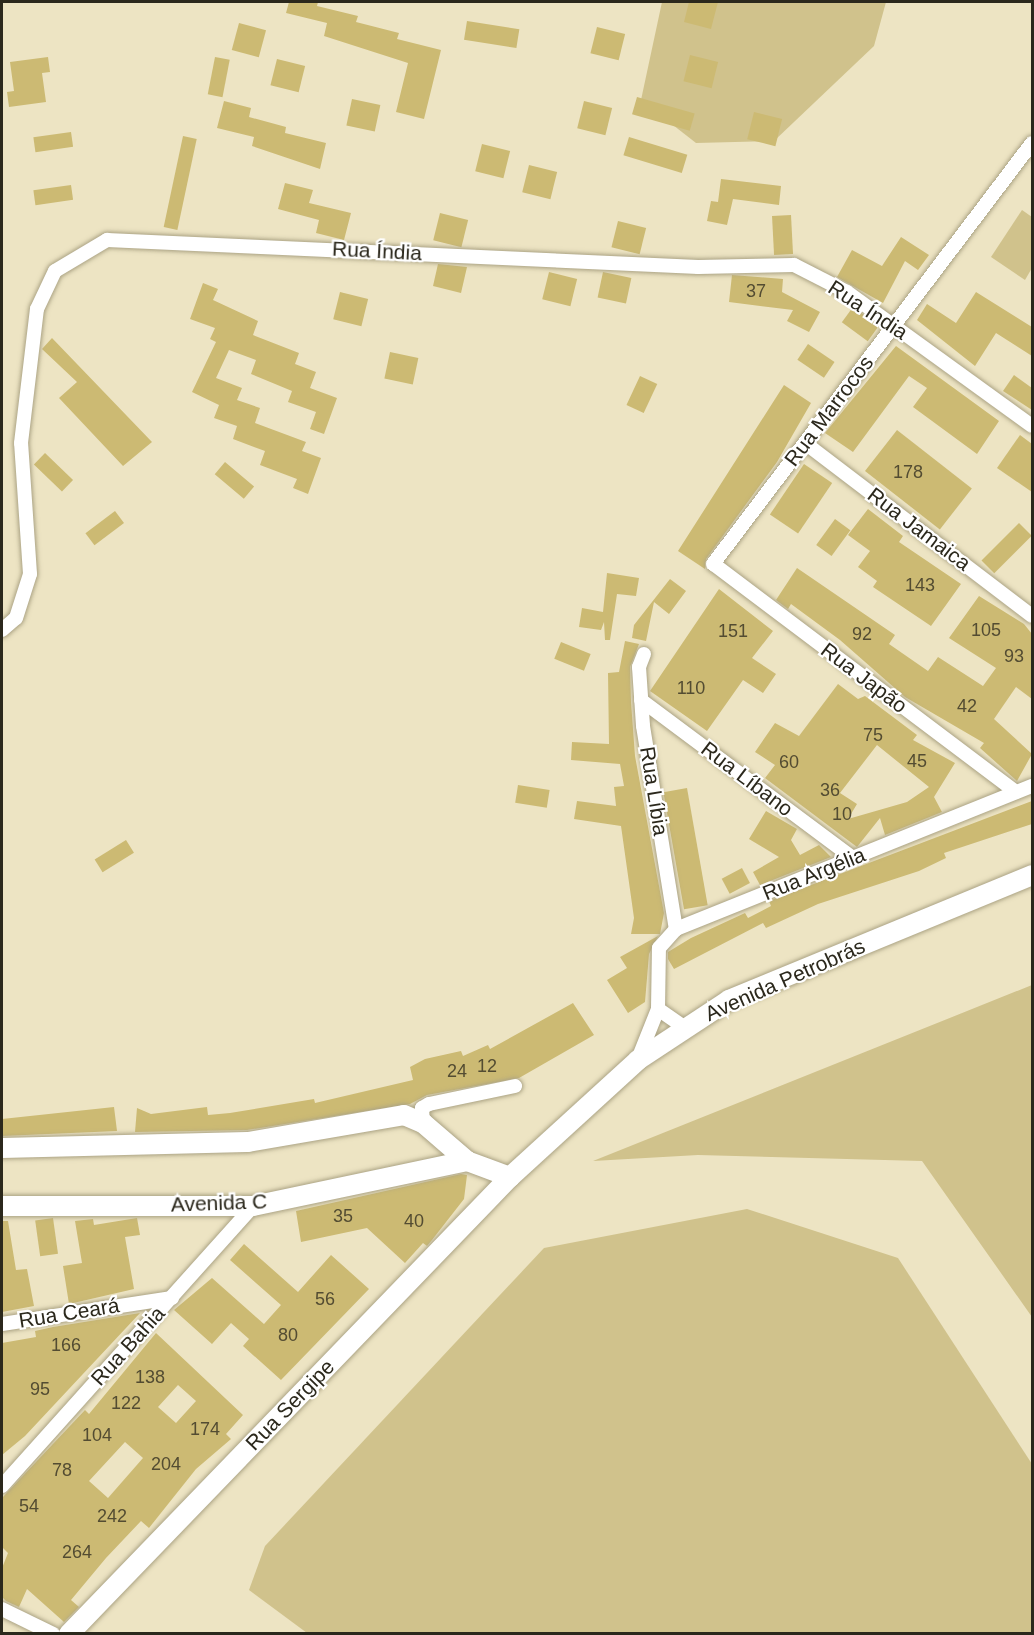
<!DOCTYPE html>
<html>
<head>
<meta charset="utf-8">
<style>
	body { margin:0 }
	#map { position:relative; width:1034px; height:1635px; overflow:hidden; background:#ede4c3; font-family:Helvetica,sans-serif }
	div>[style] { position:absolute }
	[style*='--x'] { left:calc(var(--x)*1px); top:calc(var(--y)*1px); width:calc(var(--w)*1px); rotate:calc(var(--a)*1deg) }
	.green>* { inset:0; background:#d0c28c }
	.building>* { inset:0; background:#ccba73; transform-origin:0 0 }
	.roads { filter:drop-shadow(0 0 2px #aba384) drop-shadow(0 0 2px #aba384) }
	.minor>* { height:14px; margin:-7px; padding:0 7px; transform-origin:7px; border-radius:7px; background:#fff }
	.secondary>* { height:20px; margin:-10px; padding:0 10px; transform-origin:10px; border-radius:10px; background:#fff }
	span { translate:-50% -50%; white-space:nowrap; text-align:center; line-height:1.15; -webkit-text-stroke:4.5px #fff; paint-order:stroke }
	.number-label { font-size:18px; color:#534c32 }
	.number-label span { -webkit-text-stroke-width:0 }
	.street-label { font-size:21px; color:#2b281c }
	.frame { position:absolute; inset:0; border:3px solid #2b281c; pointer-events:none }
</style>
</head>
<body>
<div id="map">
	<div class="green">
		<div style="clip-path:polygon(662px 2px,886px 2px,874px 46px,774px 141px,696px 143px,641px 100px)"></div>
		<div style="clip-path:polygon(1022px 210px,1032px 217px,1032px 268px,1025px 280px,991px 257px)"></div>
		<div style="clip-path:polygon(1032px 985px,1032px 1317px,922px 1161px,698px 1155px,593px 1161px)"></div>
		<div style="clip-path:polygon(747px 1209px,898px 1258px,1032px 1464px,1032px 1633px,307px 1633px,249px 1590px,265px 1546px,544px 1248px)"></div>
	</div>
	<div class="building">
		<div style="clip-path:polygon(289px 2px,318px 2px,317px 6px,358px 16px,356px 22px,399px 33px,397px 39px,441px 50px,424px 119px,396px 112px,408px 63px,324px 36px,327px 23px,286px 13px)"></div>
		<div style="clip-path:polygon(689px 2px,718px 2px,711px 29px,684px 22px)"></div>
		<div style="left:467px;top:21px;width:53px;height:19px;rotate:9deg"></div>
		<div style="left:239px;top:23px;width:28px;height:28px;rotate:15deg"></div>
		<div style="left:597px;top:27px;width:29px;height:27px;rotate:14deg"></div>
		<div style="left:690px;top:55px;width:29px;height:27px;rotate:14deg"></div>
		<div style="clip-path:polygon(48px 57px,50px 72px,42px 73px,46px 102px,9px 107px,7px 92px,14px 91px,10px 62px)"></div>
		<div style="left:215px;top:57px;width:15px;height:38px;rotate:11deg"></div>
		<div style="left:277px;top:59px;width:29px;height:27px;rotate:14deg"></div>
		<div style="left:637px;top:97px;width:60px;height:18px;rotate:16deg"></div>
		<div style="left:352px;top:99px;width:29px;height:27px;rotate:12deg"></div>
		<div style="clip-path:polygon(224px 101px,251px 108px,249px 117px,286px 127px,285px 133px,326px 143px,320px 169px,252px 146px,254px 137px,217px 128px)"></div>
		<div style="left:584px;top:101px;width:29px;height:28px;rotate:14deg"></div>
		<div style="left:754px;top:112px;width:29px;height:28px;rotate:14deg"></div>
		<div style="left:71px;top:132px;width:15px;height:38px;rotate:82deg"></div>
		<div style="left:183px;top:136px;width:14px;height:93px;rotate:12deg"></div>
		<div style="left:629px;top:137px;width:61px;height:19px;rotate:17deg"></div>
		<div style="left:482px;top:144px;width:29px;height:28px;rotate:14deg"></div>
		<div style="left:529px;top:165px;width:29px;height:28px;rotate:14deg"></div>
		<div style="clip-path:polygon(721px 179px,781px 186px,779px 205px,733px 199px,727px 225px,707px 221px,711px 201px,718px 202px)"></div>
		<div style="clip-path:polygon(285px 183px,313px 190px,309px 203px,351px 213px,344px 240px,316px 233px,319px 220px,278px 209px)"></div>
		<div style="left:71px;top:185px;width:15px;height:38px;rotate:82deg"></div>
		<div style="left:440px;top:213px;width:29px;height:28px;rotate:14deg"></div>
		<div style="left:791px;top:215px;width:39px;height:19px;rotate:87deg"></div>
		<div style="left:618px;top:221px;width:29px;height:27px;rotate:14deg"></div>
		<div style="clip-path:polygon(901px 237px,929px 255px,918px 270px,905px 261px,883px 303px,837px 277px,852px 250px,882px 266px)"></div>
		<div style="clip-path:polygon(438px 264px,467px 267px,461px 293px,433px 286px)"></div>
		<div style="left:549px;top:272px;width:29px;height:28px;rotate:14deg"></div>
		<div style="left:603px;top:272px;width:29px;height:26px;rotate:12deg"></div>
		<div style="clip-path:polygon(732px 275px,783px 279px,782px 292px,820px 312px,809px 332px,787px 321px,793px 310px,729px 302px)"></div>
		<div style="clip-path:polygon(203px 283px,218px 289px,213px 300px,258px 321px,253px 335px,299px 353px,295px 364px,316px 372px,310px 388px,337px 398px,324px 434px,310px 429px,316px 412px,288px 402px,292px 391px,251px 374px,256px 360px,229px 350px,216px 378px,242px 388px,237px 400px,260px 408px,255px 423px,306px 442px,302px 451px,321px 458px,308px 494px,293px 488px,297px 479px,260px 465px,265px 451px,233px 439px,237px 426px,214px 418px,219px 405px,192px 392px,216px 342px,210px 339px,215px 328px,190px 319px)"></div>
		<div style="left:340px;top:292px;width:29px;height:28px;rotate:14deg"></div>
		<div style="clip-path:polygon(976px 292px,1032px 327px,1032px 356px,996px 333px,975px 366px,917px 320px,927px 304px,956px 323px)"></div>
		<div style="left:853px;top:307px;width:32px;height:19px;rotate:36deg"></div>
		<div style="clip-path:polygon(52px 338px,152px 442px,123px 466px,59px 398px,77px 382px,42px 349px)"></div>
		<div style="left:808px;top:344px;width:32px;height:19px;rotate:34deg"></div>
		<div style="clip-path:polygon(896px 346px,999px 421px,977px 454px,913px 407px,927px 388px,909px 376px,853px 452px,825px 433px)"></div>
		<div style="left:390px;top:352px;width:29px;height:27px;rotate:12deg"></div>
		<div style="clip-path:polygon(1014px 375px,1032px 388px,1032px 410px,1003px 391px)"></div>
		<div style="left:640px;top:376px;width:19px;height:32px;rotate:25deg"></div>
		<div style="clip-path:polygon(784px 385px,811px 403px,777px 462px,706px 559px,705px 569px,678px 551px)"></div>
		<div style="left:897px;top:430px;width:95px;height:52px;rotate:38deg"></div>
		<div style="clip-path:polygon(1020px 435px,1032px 444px,1032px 492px,997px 468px)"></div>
		<div style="left:45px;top:453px;width:39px;height:16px;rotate:44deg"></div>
		<div style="left:225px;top:462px;width:38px;height:16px;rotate:40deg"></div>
		<div style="left:804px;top:464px;width:34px;height:61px;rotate:34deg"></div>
		<div style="clip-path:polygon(868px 509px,903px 536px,899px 542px,961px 584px,931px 626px,873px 587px,877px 581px,858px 567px,870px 551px,848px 535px)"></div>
		<div style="left:115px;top:511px;width:15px;height:37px;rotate:53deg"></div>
		<div style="left:835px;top:519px;width:19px;height:32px;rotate:36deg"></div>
		<div style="left:1019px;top:523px;width:18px;height:53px;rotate:45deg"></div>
		<div style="clip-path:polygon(797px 568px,895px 635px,889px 644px,928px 671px,938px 657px,983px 686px,996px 668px,949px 638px,979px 596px,1024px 624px,1032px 634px,1032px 699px,1016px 687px,994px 719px,1032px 754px,1017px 781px,980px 748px,984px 743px,905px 697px,840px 640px,791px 604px,788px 609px,776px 600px)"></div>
		<div style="clip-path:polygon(607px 573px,639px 578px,636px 596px,617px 594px,610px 640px,605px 640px,604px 622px,601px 630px,579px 627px,582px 608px,603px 612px)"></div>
		<div style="clip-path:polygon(670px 579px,686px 591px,669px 614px,654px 602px,646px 641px,632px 638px,634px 625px)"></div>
		<div style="clip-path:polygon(719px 589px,773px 631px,752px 658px,776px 674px,763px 693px,743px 680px,707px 731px,650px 691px)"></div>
		<div style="clip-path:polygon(625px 641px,639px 644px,630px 667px,631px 702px,635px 756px,664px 913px,660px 934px,631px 934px,634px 918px,621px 826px,574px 819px,577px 801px,616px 806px,614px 787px,624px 786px,620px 764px,571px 760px,572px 742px,609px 744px,608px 673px,619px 672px)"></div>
		<div style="left:561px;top:642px;width:32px;height:18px;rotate:22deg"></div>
		<div style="clip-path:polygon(evenodd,838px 684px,858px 699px,865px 696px,917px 735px,913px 740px,955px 763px,934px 797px,942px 812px,885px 835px,880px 818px,857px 847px,765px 778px,775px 765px,755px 752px,775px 723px,799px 736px,838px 684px,877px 745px,929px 787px,907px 802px,848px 819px,857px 804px,840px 793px,877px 745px)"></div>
		<div style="left:518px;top:785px;width:32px;height:18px;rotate:9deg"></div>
		<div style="left:687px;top:788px;width:119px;height:24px;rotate:80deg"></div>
		<div style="clip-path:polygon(1032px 801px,1032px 824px,944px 853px,946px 858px,919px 871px,818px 904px,766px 928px,763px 923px,674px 969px,668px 959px,668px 952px,691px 938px,745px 913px,748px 918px,771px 906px,769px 901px)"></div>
		<div style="clip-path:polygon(766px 811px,797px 829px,791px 840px,800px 855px,819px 845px,831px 857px,760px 885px,753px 872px,779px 857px,749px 839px)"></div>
		<div style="left:126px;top:840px;width:15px;height:37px;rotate:58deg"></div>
		<div style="left:742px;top:868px;width:17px;height:23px;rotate:62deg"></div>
		<div style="clip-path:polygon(658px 936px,649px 954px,645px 1002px,628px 1013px,607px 980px,627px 968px,620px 957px)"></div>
		<div style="clip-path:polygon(573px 1003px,594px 1035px,519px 1078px,427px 1095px,410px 1104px,247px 1130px,135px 1132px,137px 1108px,151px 1114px,207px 1107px,208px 1115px,230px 1113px,314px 1099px,315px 1103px,413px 1080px,410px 1067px,425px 1059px,461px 1051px,463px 1056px,488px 1045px,490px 1049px)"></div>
		<div style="clip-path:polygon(114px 1107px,117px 1131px,2px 1136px,2px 1119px)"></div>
		<div style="clip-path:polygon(461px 1174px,467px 1175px,464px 1199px,432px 1240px,427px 1246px,423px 1243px,405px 1263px,367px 1228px,301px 1242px,296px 1211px)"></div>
		<div style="left:53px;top:1218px;width:36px;height:18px;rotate:82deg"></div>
		<div style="clip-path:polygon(137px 1218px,140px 1235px,125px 1237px,134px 1289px,69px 1304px,63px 1266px,82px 1263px,75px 1221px,93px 1219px,94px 1225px)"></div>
		<div style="clip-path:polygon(2px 1221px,8px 1221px,16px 1270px,27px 1269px,34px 1306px,2px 1312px)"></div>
		<div style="clip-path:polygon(244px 1244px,298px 1292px,331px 1255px,369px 1289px,281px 1380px,243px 1346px,249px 1339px,231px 1323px,212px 1344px,174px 1310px,212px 1278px,264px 1324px,281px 1305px,230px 1260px)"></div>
		<div style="clip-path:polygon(140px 1313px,25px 1436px,2px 1455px,2px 1343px,36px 1337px,35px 1331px,53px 1327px)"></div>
		<div style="clip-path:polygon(evenodd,156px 1333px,243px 1415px,226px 1434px,231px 1439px,196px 1469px,149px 1528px,141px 1521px,106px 1558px,71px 1600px,79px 1607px,64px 1622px,27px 1589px,19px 1607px,6px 1601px,2px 1597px,2px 1568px,8px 1553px,2px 1547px,2px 1498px,85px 1410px,89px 1414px,156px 1333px,178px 1385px,196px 1401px,176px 1423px,158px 1407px,178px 1385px,156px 1333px,125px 1442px,143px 1458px,108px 1498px,89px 1481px,125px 1442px)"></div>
	</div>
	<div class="roads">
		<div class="minor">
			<div style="--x:805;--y:443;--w:285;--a:37.3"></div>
			<div style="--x:2;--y:630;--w:18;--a:-41"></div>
			<div style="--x:16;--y:618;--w:46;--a:-72.3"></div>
			<div style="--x:30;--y:574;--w:131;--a:-93.9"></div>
			<div style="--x:21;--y:443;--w:135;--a:-83.2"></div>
			<div style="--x:37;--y:309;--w:42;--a:-64.7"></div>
			<div style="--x:55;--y:271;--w:61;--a:-30.8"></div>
			<div style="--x:107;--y:240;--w:592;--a:2.62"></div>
			<div style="--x:698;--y:267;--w:96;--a:-1.2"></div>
			<div style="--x:794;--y:265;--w:59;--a:27"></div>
			<div style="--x:847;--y:292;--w:228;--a:35.9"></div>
			<div style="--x:644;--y:654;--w:14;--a:111"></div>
			<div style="--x:639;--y:667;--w:59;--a:86.1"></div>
			<div style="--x:643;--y:726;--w:206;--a:80.8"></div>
			<div style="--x:641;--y:700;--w:264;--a:36.7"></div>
			<div style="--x:1016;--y:792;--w:379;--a:-143"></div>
			<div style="--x:713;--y:564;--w:528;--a:-52.85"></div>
			<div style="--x:658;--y:1009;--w:32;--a:35"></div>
			<div style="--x:638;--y:1059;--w:54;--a:-68.2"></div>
			<div style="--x:658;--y:1009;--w:61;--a:-89.1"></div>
			<div style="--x:659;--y:948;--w:25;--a:-48"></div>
			<div style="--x:676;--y:929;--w:384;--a:-21.9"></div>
			<div style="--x:423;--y:1123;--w:15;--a:-94"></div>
			<div style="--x:422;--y:1108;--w:8;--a:-30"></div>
			<div style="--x:429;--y:1104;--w:88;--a:-11.8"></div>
			<div style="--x:2;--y:1324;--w:172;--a:-8.7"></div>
			<div style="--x:2;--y:1486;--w:376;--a:-48.1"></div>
			<div style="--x:2;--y:1609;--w:57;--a:26.1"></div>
		</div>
		<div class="secondary">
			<div style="--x:2;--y:1148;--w:246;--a:-1.4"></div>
			<div style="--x:248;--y:1142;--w:158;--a:-9.8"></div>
			<div style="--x:404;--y:1115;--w:21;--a:23"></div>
			<div style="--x:423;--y:1123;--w:58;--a:40.8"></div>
			<div style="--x:467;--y:1161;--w:46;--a:20.4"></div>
			<div style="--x:2;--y:1206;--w:251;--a:0"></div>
			<div style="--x:253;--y:1206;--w:219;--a:-11.9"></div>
			<div style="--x:69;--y:1634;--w:635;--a:-46.02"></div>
			<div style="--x:510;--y:1177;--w:173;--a:-42.4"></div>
			<div style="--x:638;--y:1060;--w:109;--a:-33.4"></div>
			<div style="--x:729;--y:1000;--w:328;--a:-22.4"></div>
		</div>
	</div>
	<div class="number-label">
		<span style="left:756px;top:291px">37</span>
		<span style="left:908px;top:472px">178</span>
		<span style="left:920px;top:585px">143</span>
		<span style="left:986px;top:630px">105</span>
		<span style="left:733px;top:631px">151</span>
		<span style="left:862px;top:634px">92</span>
		<span style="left:1014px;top:656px">93</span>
		<span style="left:691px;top:688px">110</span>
		<span style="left:967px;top:706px">42</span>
		<span style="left:873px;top:735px">75</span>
		<span style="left:917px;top:761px">45</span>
		<span style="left:789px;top:762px">60</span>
		<span style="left:830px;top:790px">36</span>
		<span style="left:842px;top:814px">10</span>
		<span style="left:487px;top:1066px">12</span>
		<span style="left:457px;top:1071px">24</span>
		<span style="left:343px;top:1216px">35</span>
		<span style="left:414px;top:1221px">40</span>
		<span style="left:325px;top:1299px">56</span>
		<span style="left:288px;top:1335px">80</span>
		<span style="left:66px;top:1345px">166</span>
		<span style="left:150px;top:1377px">138</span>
		<span style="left:40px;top:1389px">95</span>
		<span style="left:126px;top:1403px">122</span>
		<span style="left:205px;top:1429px">174</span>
		<span style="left:97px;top:1435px">104</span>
		<span style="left:166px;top:1464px">204</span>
		<span style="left:62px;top:1470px">78</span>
		<span style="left:29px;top:1506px">54</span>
		<span style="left:112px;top:1516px">242</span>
		<span style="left:77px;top:1552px">264</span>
	</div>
	<div class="street-label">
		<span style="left:377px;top:251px;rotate:3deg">Rua Índia</span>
		<span style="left:868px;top:310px;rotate:33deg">Rua Índia</span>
		<span style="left:829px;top:411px;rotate:-53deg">Rua Marrocos</span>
		<span style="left:919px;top:529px;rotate:37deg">Rua Jamaica</span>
		<span style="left:864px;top:678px;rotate:37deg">Rua Japão</span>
		<span style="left:747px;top:779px;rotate:37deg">Rua Líbano</span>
		<span style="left:654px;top:791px;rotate:81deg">Rua Líbia</span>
		<span style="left:814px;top:874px;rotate:-22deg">Rua Argélia</span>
		<span style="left:785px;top:980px;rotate:-24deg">Avenida Petrobrás</span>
		<span style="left:219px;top:1203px;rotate:-2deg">Avenida C</span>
		<span style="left:69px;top:1313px;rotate:-9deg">Rua Ceará</span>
		<span style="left:128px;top:1346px;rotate:-48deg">Rua Bahia</span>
		<span style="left:290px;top:1405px;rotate:-46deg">Rua Sergipe</span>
	</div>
	<div class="frame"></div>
</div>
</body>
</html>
